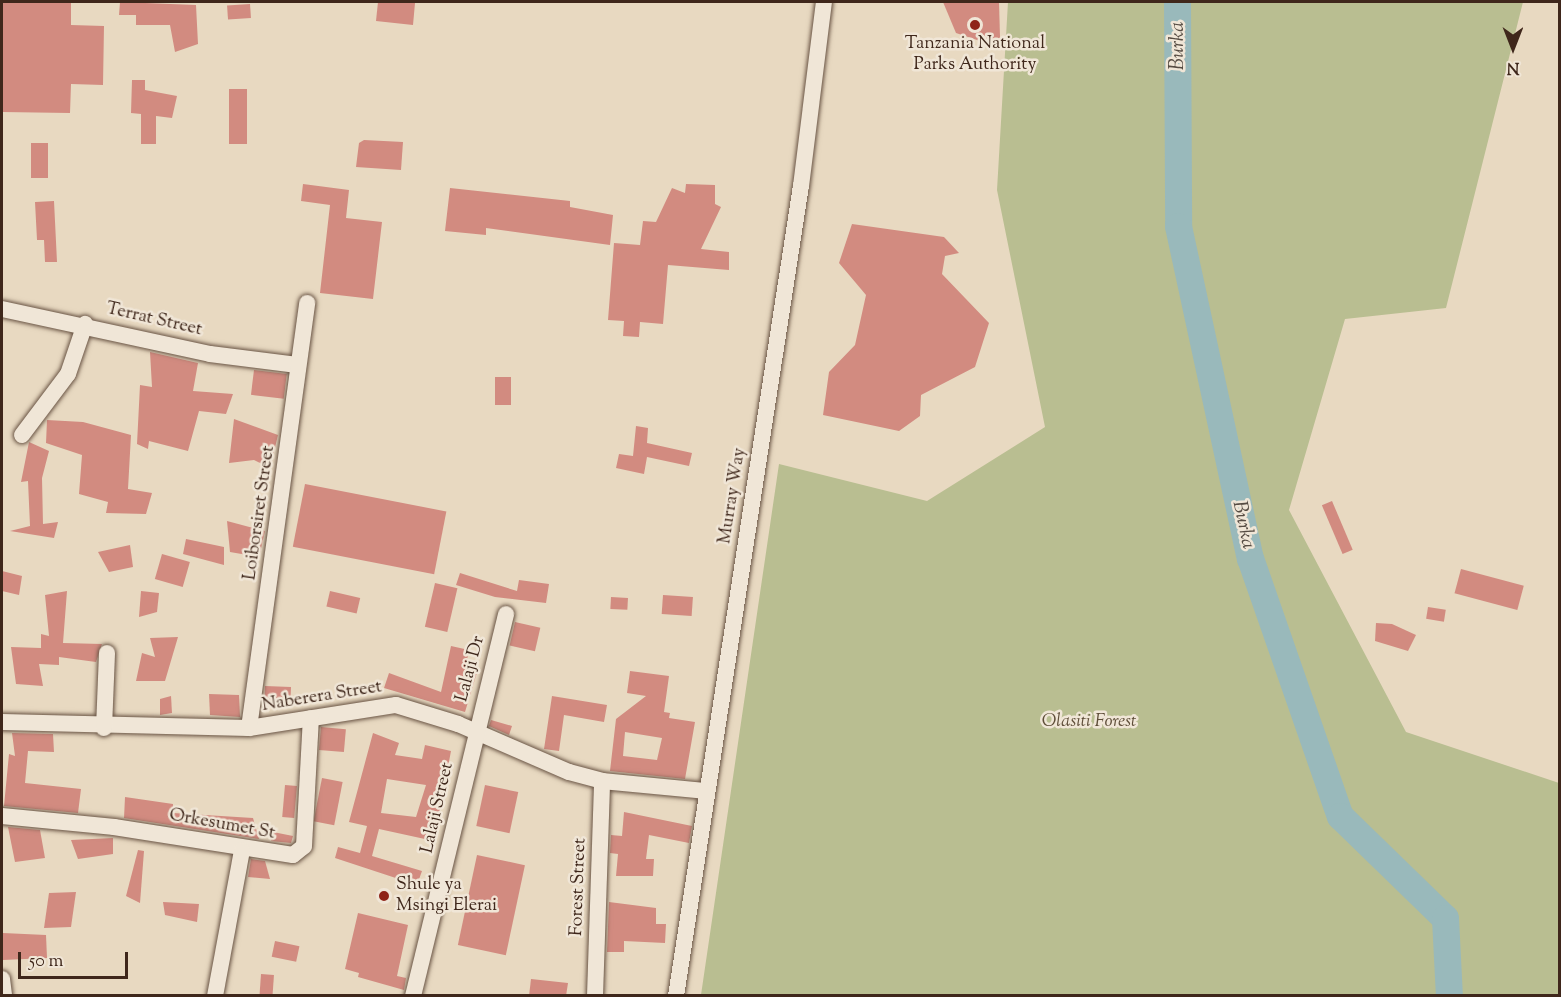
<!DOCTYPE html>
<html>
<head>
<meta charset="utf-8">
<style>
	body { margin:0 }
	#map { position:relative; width:1561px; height:997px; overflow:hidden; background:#e8d9c1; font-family:"Sorts Mill Goudy",serif }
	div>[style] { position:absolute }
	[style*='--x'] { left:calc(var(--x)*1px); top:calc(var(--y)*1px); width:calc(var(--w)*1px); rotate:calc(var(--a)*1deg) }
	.green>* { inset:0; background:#b9be91 }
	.river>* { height:27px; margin:-13.5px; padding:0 13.5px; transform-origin:13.5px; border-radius:13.5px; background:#99b9bb }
	.building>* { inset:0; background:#d28b80; transform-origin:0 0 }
	.roads { filter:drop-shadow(0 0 2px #695444) drop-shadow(0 0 2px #695444) }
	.minor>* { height:16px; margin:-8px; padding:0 8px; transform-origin:8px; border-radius:8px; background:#f0e6d7 }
	.dots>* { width:16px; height:16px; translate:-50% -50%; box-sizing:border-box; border:3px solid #f0e6d7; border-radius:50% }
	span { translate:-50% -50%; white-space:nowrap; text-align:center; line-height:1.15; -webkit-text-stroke:5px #f0e6d7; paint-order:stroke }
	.poi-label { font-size:18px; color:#3f271b }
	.left { translate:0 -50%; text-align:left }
	.street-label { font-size:18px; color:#3f271b }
	.park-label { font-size:18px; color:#5e4d38; font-style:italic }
	.water-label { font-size:20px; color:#564c43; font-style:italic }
	.frame { position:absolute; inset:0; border:3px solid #3f271b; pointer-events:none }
	.north { position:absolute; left:1483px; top:18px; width:60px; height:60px; -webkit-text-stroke:4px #f0e6d7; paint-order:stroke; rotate:180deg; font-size:16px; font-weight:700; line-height:24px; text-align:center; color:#3f271b }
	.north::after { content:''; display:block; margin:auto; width:21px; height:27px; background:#3f271b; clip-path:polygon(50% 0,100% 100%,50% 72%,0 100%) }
	.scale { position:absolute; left:18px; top:952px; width:110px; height:27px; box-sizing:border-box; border:3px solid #3f271b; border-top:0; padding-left:8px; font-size:18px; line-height:21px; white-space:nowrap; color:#3f271b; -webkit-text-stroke:4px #f0e6d7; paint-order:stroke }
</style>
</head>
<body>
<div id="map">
	<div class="green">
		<div style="clip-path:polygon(1008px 2px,1523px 2px,1446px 308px,1345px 319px,1289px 510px,1406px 732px,1559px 783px,1559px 995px,701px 995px,779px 464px,927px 501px,1045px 427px,997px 190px)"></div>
	</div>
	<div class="river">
		<div style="--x:1177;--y:2;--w:224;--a:89.7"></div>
		<div style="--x:1178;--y:226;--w:340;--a:77.8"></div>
		<div style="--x:1250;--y:558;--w:273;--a:70.8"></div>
		<div style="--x:1340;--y:816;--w:146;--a:44.2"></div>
		<div style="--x:1445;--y:918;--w:78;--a:87.1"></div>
	</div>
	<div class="building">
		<div style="clip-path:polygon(2px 2px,71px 2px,71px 25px,104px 26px,103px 85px,71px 84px,70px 113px,2px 112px)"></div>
		<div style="clip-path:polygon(120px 2px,196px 5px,198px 44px,175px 52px,170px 25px,136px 25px,136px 15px,119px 15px)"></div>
		<div style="clip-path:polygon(378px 2px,415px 3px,413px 25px,376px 21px)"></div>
		<div style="clip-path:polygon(943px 2px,999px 2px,1000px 37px,995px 46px,956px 33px)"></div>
		<div style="left:250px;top:4px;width:14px;height:23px;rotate:86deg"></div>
		<div style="clip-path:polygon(132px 80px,145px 80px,145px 90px,177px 96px,172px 118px,156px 116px,156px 144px,141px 144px,141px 114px,131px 113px)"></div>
		<div style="left:229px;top:89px;width:18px;height:55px"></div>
		<div style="clip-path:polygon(364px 140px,403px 142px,401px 170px,356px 167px,359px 143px)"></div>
		<div style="left:31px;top:143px;width:17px;height:35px"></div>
		<div style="clip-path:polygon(303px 184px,349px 190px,346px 218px,382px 222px,373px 299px,320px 293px,330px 205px,301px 201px)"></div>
		<div style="clip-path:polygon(686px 184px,715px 185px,715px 204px,721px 207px,701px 249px,729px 252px,729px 270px,668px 265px,663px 324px,640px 322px,639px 337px,623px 336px,624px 321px,608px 320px,614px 243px,640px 245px,643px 221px,656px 222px,672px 188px,685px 193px)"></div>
		<div style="clip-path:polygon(450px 188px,570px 201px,570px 207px,613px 215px,610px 245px,486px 228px,486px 235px,445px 231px)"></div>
		<div style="clip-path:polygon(54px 201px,57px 262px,45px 262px,44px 240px,37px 240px,35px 202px)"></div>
		<div style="clip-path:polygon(852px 224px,944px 237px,959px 253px,945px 256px,942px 274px,989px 323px,975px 367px,921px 395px,920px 416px,899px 431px,823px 415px,829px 372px,855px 345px,866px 295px,839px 263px)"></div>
		<div style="clip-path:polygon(150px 352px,198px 363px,193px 391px,233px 394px,226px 414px,199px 411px,188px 451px,149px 441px,148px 449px,137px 444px,140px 385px,152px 387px)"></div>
		<div style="left:254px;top:370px;width:33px;height:25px;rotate:7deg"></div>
		<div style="left:495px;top:377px;width:16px;height:28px"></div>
		<div style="clip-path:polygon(234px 419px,278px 435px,270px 468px,254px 460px,229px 463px)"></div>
		<div style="clip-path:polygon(47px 420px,83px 422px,131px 435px,128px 489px,152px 493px,146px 514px,106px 513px,108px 502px,79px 494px,82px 455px,46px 443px)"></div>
		<div style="clip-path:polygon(636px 426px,648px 428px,647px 443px,692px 453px,689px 466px,647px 457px,644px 474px,616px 468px,619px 454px,633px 456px)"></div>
		<div style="clip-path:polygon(29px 442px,49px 451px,42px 478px,43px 524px,58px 522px,54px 538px,10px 531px,30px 526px,28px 481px,21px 482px)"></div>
		<div style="left:305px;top:484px;width:144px;height:64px;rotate:11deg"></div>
		<div style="left:1332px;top:501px;width:53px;height:11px;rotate:67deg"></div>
		<div style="clip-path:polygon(227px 521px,265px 531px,259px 557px,230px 552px)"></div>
		<div style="clip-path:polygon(186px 539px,224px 547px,224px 565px,183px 554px)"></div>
		<div style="clip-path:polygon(130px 545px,133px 567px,109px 572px,98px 552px)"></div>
		<div style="left:162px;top:554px;width:29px;height:26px;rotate:16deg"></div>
		<div style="left:1461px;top:569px;width:65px;height:25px;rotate:15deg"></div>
		<div style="clip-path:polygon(2px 571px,22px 576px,19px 595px,2px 591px)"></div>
		<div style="clip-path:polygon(460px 573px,517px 591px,519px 580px,549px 584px,546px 603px,495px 597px,456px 585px)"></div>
		<div style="left:435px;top:583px;width:23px;height:45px;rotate:13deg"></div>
		<div style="clip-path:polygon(67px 591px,63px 643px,102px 644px,96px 662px,59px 657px,59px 665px,39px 664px,43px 686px,16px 684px,11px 647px,41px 648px,41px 634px,49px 636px,45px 595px)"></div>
		<div style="clip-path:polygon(141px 591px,159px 593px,157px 612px,139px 617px)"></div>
		<div style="left:330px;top:591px;width:31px;height:16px;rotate:13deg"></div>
		<div style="left:663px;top:595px;width:30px;height:19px;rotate:4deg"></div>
		<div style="left:611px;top:597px;width:17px;height:12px;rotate:3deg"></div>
		<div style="left:1428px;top:607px;width:18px;height:12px;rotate:9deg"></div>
		<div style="left:515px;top:622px;width:26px;height:24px;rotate:13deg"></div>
		<div style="clip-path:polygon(1376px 623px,1392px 624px,1416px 635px,1408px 651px,1375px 641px)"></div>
		<div style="clip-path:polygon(178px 637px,165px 681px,136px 681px,142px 653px,155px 657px,150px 638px)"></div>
		<div style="clip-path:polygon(451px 646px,469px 650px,466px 665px,478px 669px,465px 712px,384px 688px,389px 673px,441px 692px)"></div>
		<div style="clip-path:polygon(evenodd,630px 671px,669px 676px,664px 712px,670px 713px,669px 718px,695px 722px,685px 779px,610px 771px,616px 719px,646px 696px,627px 693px,630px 671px,625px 732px,662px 738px,657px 760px,623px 756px,625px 732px)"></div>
		<div style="left:265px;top:686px;width:26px;height:20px;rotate:2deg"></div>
		<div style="clip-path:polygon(209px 694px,239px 695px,240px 717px,210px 715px)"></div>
		<div style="clip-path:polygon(171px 696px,172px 713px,160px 715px,160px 699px)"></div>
		<div style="clip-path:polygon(552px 696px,607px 705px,604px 722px,564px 715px,559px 751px,544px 749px)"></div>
		<div style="clip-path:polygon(491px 720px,512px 726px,509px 735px,489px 726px)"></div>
		<div style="left:321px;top:727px;width:25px;height:23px;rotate:5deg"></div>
		<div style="clip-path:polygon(12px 733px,53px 734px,54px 752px,28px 751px,25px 783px,81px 789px,78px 813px,4px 806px,9px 754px,15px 756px)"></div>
		<div style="clip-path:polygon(evenodd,373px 733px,399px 743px,395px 755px,422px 759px,425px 745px,451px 751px,434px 841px,379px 829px,372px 856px,422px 871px,417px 885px,335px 858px,338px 847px,360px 853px,367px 826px,349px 822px,373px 733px,387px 779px,426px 785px,416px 817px,381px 813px,387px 779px)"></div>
		<div style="left:322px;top:778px;width:21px;height:44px;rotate:11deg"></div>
		<div style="left:285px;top:785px;width:12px;height:32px;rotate:5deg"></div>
		<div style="left:485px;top:785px;width:34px;height:42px;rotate:12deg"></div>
		<div style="clip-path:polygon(125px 797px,173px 804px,173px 813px,253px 818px,259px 839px,124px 818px)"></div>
		<div style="clip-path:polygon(624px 812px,692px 826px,689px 843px,649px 835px,646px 859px,654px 859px,653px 876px,616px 876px,618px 854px,610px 853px,611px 835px,622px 836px)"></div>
		<div style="clip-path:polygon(8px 827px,40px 830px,45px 858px,15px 862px)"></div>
		<div style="clip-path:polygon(273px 832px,293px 836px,291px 843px,271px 841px)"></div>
		<div style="clip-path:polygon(113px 838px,113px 854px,78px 859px,71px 840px)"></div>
		<div style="clip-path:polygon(138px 850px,144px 851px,140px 903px,126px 896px)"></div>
		<div style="left:477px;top:855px;width:49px;height:92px;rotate:12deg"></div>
		<div style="clip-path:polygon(251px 859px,265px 861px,270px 879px,248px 877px)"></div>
		<div style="clip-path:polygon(76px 892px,71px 927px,44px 928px,49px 893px)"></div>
		<div style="clip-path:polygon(163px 902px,199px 904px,197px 922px,165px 915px)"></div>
		<div style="clip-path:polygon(609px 902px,656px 908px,656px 924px,666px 924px,665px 943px,624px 941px,624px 952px,607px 952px)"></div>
		<div style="clip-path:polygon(358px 913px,408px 925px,397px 976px,406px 978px,404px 990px,358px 977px,359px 973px,345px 969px)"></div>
		<div style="clip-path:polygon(3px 933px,46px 935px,47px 958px,3px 960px)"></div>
		<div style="left:275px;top:941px;width:25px;height:16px;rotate:12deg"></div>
		<div style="left:261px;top:974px;width:13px;height:22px;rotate:4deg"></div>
		<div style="clip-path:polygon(531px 979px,568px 983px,566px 996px,529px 996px)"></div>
	</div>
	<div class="roads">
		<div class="minor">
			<div style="--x:2;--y:309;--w:213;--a:12.2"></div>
			<div style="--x:210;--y:354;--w:88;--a:7.2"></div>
			<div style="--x:22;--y:435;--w:76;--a:-53"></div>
			<div style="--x:68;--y:374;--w:53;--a:-71.2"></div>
			<div style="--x:2;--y:722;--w:247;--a:1.4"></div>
			<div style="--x:249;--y:728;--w:149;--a:-8.9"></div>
			<div style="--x:396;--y:705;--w:65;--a:17"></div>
			<div style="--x:458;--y:724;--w:121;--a:23.4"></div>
			<div style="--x:569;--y:772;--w:34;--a:15"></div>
			<div style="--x:602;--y:781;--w:103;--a:5.5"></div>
			<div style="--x:104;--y:728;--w:75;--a:-87.7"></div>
			<div style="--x:249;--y:728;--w:429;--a:-82.2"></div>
			<div style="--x:2;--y:816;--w:113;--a:5.6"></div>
			<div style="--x:114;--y:827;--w:181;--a:8.9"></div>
			<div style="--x:293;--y:855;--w:14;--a:-39"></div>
			<div style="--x:304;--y:846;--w:128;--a:-86.9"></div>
			<div style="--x:2;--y:979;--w:17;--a:83"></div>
			<div style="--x:215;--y:996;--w:148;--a:-79.5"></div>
			<div style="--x:413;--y:996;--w:393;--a:-76.3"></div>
			<div style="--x:595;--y:996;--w:215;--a:-88.1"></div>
			<div style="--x:676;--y:996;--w:820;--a:-81.23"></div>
			<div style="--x:801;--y:186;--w:185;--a:-82.9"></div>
		</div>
	</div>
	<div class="dots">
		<div style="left:975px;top:25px;background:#8f2418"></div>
		<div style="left:384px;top:896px;background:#8f2418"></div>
	</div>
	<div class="poi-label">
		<span style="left:975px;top:55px">Tanzania National<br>Parks Authority</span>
		<span class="left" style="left:396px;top:896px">Shule ya<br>Msingi Elerai</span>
	</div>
	<div class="street-label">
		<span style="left:154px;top:320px;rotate:13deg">Terrat Street</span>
		<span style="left:733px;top:496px;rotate:-81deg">Murray Way</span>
		<span style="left:260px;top:513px;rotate:-82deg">Loiborsiret Street</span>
		<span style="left:471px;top:669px;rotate:-75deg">Lalaji Dr</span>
		<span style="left:322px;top:697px;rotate:-9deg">Naberera Street</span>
		<span style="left:438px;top:808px;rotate:-77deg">Lalaji Street</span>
		<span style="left:222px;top:825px;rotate:10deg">Orkesumet St</span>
		<span style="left:579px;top:887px;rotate:-88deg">Forest Street</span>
	</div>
	<div class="park-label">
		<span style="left:1089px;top:722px">Olasiti Forest</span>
	</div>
	<div class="water-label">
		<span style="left:1178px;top:46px;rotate:-90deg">Burka</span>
		<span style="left:1243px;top:525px;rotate:78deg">Burka</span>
	</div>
	<div class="frame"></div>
	<div class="north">N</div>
	<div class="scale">50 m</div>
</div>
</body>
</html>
